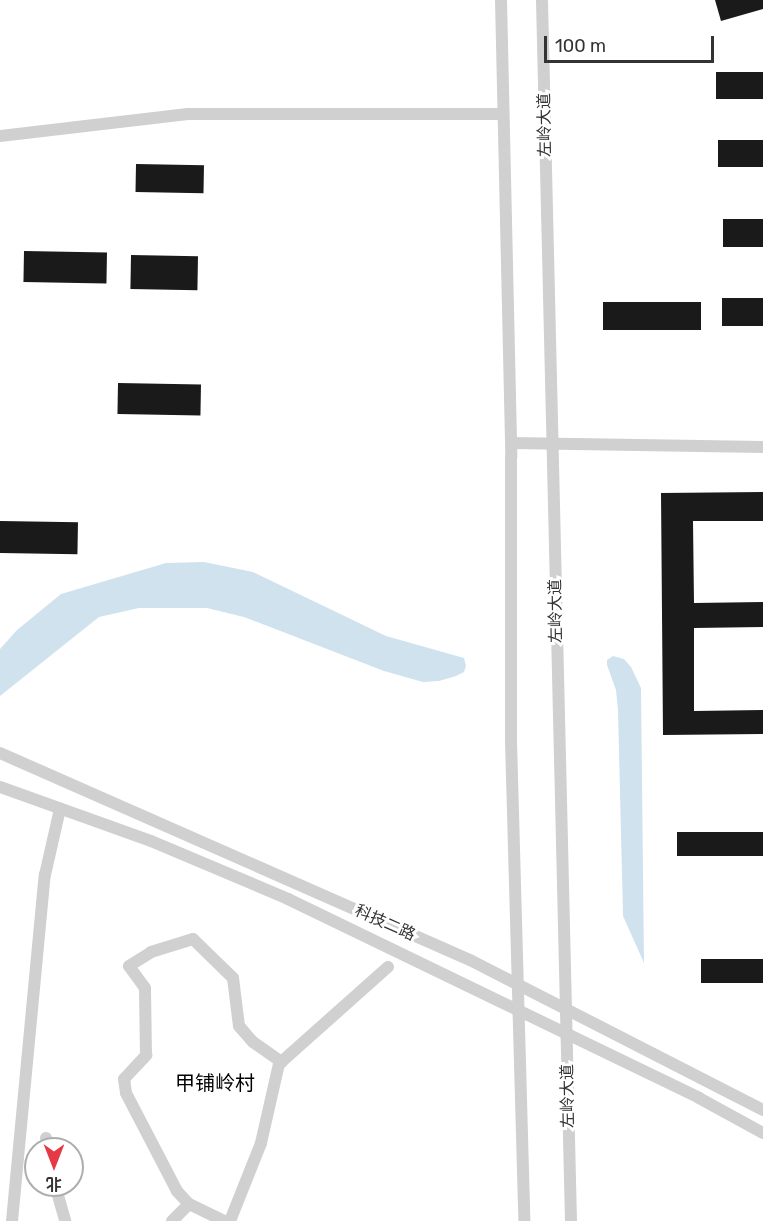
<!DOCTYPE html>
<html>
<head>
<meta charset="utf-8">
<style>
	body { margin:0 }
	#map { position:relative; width:763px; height:1221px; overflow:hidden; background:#fff; font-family:Rubik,"Noto Sans SC",sans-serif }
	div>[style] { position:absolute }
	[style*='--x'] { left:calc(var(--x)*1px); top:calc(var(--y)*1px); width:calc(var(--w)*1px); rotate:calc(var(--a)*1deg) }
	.water>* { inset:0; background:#cfe2ee }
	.building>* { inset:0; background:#1a1a1a; transform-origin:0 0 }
	.minor>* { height:12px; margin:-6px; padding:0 6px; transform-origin:6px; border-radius:6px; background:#d0d0d0 }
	span { translate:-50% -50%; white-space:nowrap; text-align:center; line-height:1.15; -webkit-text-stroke:6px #fff; paint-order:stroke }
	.street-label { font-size:16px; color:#333 }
	.quarter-label { font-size:20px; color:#000 }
	.north { position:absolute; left:24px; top:1137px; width:60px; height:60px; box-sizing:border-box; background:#fff; border:2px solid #adadad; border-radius:50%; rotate:180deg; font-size:16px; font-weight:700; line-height:24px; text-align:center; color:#333 }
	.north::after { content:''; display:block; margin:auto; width:21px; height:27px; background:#e63946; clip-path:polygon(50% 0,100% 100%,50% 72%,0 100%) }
	.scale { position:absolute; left:544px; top:36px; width:170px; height:27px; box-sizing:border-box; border:3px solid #333; border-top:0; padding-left:8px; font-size:18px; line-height:21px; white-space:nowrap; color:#333; -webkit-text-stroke:4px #fff; paint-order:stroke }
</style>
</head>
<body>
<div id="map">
	<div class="water">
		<div style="clip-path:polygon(204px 562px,253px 572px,386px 636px,464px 658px,466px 666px,464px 672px,456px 676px,439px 681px,423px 682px,384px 671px,244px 617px,207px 608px,139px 608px,99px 617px,0 696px,0 649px,17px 630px,61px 594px,166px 563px)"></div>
		<div style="clip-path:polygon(613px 656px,624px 659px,631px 667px,641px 688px,644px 963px,623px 916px,618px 710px,616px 690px,607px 665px,607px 660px)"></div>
	</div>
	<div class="building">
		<div style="clip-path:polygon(715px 0,763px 0,763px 9px,721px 21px)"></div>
		<div style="left:763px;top:72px;width:27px;height:47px;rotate:90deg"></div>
		<div style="left:763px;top:140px;width:27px;height:45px;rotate:90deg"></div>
		<div style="left:136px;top:164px;width:68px;height:28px;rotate:1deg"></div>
		<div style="left:763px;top:219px;width:28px;height:40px;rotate:90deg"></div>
		<div style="left:24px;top:251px;width:83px;height:31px;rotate:1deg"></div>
		<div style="left:131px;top:255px;width:67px;height:34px;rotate:1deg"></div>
		<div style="left:763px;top:298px;width:28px;height:41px;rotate:90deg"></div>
		<div style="left:701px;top:302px;width:28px;height:98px;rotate:90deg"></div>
		<div style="left:118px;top:383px;width:83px;height:31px;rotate:1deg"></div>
		<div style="clip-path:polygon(763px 492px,763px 521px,693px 521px,694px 603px,763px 602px,763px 627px,694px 628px,694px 711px,763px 710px,763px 734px,663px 735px,661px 493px)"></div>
		<div style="left:0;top:521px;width:78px;height:32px;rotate:1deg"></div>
		<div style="left:763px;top:832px;width:24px;height:86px;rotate:90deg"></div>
		<div style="left:763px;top:959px;width:24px;height:62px;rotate:90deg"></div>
	</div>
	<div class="minor">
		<div style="--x:501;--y:0;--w:457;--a:88.7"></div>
		<div style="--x:511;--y:457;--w:284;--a:90"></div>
		<div style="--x:511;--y:741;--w:480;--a:88.4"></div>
		<div style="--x:542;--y:0;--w:1221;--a:88.64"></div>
		<div style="--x:0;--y:136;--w:189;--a:-6.7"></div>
		<div style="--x:188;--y:114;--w:315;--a:0"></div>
		<div style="--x:511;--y:443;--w:252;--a:0.9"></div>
		<div style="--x:0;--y:753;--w:514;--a:23.77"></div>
		<div style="--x:470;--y:960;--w:329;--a:27.1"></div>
		<div style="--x:0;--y:787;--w:160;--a:19.7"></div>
		<div style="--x:151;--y:841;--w:149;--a:22.9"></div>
		<div style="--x:288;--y:899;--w:457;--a:25.8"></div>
		<div style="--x:699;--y:1098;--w:73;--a:28.7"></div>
		<div style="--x:46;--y:1138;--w:12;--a:70"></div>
		<div style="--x:55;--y:1185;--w:37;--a:74"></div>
		<div style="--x:12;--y:1221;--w:348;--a:-84.6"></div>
		<div style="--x:45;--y:875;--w:68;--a:-77.2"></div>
		<div style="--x:172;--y:1221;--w:24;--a:-45"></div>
		<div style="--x:224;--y:1221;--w:39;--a:-154"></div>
		<div style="--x:189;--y:1204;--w:18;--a:-133"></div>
		<div style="--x:177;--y:1191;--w:110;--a:-117.5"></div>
		<div style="--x:126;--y:1093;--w:14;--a:-98"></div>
		<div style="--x:124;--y:1079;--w:33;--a:-47"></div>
		<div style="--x:146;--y:1055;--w:67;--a:-90.9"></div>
		<div style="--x:145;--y:988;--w:27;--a:-126"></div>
		<div style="--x:129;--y:966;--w:26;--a:-32"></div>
		<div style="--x:151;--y:952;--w:44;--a:-17.2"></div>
		<div style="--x:193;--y:939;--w:56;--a:44.3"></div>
		<div style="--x:233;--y:978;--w:48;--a:82.9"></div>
		<div style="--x:239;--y:1026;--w:21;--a:49"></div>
		<div style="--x:253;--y:1042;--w:35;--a:35"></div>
		<div style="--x:230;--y:1221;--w:84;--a:-68.3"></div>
		<div style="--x:261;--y:1143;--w:81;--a:-77.2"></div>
		<div style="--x:279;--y:1064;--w:146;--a:-41.7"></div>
	</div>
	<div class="street-label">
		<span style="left:545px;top:125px;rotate:-91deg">左岭大道</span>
		<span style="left:556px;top:611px;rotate:-91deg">左岭大道</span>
		<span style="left:385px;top:923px;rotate:24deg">科技二路</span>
		<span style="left:568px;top:1096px;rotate:-91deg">左岭大道</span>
	</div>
	<div class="quarter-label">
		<span style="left:215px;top:1083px">甲铺岭村</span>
	</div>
	<div class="north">北</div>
	<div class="scale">100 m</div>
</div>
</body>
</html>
